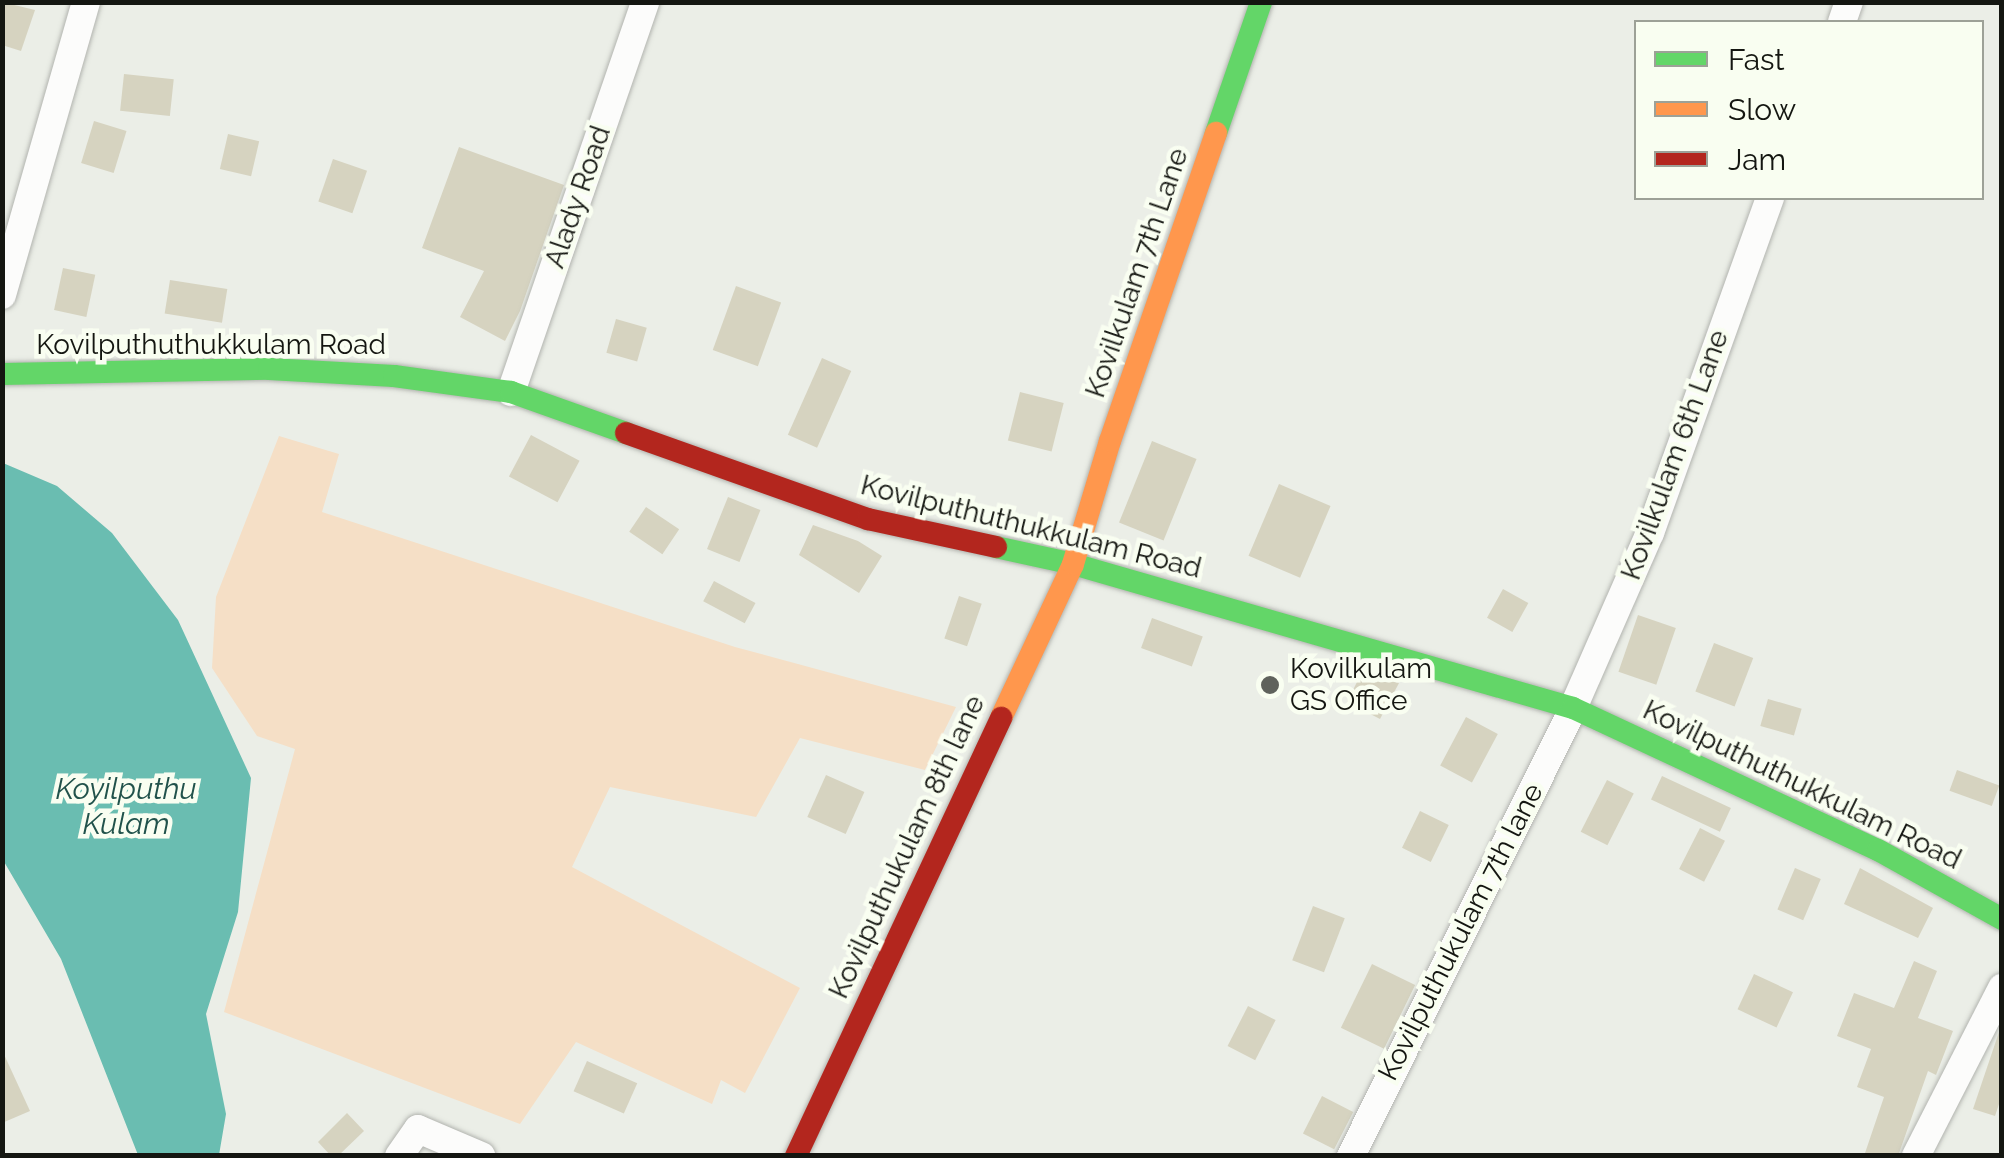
<!DOCTYPE html>
<html>
<head>
<meta charset="utf-8">
<style>
	body { margin:0 }
	#map { position:relative; width:2004px; height:1158px; overflow:hidden; background:#ebeee7; font-family:Raleway,sans-serif }
	div>[style] { position:absolute }
	[style*='--x'] { left:calc(var(--x)*1px); top:calc(var(--y)*1px); width:calc(var(--w)*1px); rotate:calc(var(--a)*1deg) }
	.green>* { inset:0; background:#f5dfc6 }
	.water>* { inset:0; background:#6abdb1 }
	.building>* { inset:0; background:#d6d3c0; transform-origin:0 0 }
	.roads { filter:drop-shadow(0 0 2px #b2b4af) drop-shadow(0 0 2px #b2b4af) }
	.street>* { height:28px; margin:-14px; padding:0 14px; transform-origin:14px; border-radius:14px; background:#fcfcfb }
	.fast>* { height:22px; margin:-11px; padding:0 11px; transform-origin:11px; border-radius:11px; background:#63d668 }
	.slow>* { height:22px; margin:-11px; padding:0 11px; transform-origin:11px; border-radius:11px; background:#ff974d }
	.jam>* { height:22px; margin:-11px; padding:0 11px; transform-origin:11px; border-radius:11px; background:#b3261e }
	.dots>* { width:28px; height:28px; translate:-50% -50%; box-sizing:border-box; border:5px solid #f9fef1; border-radius:50% }
	span { translate:-50% -50%; white-space:nowrap; text-align:center; line-height:1.15; -webkit-text-stroke:9px #f9fef1; paint-order:stroke }
	.street-label { font-size:28px; color:#141611 }
	.poi-label { font-size:28px; color:#141611 }
	.left { translate:0 -50%; text-align:left }
	.water-label { font-size:30px; color:#21524b; font-style:italic }
	.frame { position:absolute; inset:0; border:5px solid #141611; pointer-events:none }
	.legend { position:absolute; left:1634px; top:20px; width:350px; height:180px; box-sizing:border-box; background:#f9fef1; border:2px solid #9da197; margin:0; padding:12px 18px; list-style:none; font-size:30px; color:#141611 }
	.legend li { display:flex; align-items:center; gap:20px; height:50px }
	.legend b { width:50px; border:2px solid #9da197 }
</style>
</head>
<body>
<div id="map">
	<div class="green">
		<div style="clip-path:polygon(279px 436px,339px 454px,322px 512px,735px 647px,956px 707px,925px 770px,800px 738px,756px 817px,610px 787px,572px 867px,800px 988px,745px 1093px,721px 1080px,712px 1104px,576px 1042px,520px 1124px,224px 1012px,295px 749px,257px 736px,212px 668px,216px 597px)"></div>
	</div>
	<div class="water">
		<div style="clip-path:polygon(3px 463px,57px 486px,112px 533px,178px 620px,251px 778px,238px 912px,206px 1014px,226px 1114px,219px 1155px,138px 1155px,61px 959px,3px 860px)"></div>
	</div>
	<div class="building">
		<div style="clip-path:polygon(2px 2px,35px 10px,21px 51px,2px 45px)"></div>
		<div style="left:124px;top:74px;width:50px;height:37px;rotate:6deg"></div>
		<div style="left:94px;top:121px;width:34px;height:44px;rotate:17deg"></div>
		<div style="left:228px;top:134px;width:32px;height:36px;rotate:13deg"></div>
		<div style="clip-path:polygon(459px 147px,564px 185px,520px 311px,505px 341px,460px 317px,484px 271px,422px 248px)"></div>
		<div style="left:333px;top:159px;width:36px;height:45px;rotate:19deg"></div>
		<div style="left:63px;top:268px;width:33px;height:43px;rotate:12deg"></div>
		<div style="left:170px;top:280px;width:58px;height:34px;rotate:9deg"></div>
		<div style="left:736px;top:286px;width:48px;height:68px;rotate:20deg"></div>
		<div style="left:616px;top:319px;width:32px;height:35px;rotate:16deg"></div>
		<div style="left:822px;top:358px;width:32px;height:84px;rotate:24deg"></div>
		<div style="left:1020px;top:392px;width:45px;height:50px;rotate:14deg"></div>
		<div style="left:531px;top:435px;width:55px;height:47px;rotate:28deg"></div>
		<div style="left:1152px;top:441px;width:48px;height:88px;rotate:22deg"></div>
		<div style="left:1279px;top:484px;width:56px;height:78px;rotate:23deg"></div>
		<div style="left:728px;top:497px;width:35px;height:56px;rotate:22deg"></div>
		<div style="left:646px;top:507px;width:40px;height:30px;rotate:34deg"></div>
		<div style="clip-path:polygon(813px 525px,858px 541px,882px 556px,859px 593px,799px 555px)"></div>
		<div style="left:714px;top:581px;width:47px;height:23px;rotate:28deg"></div>
		<div style="left:1503px;top:589px;width:29px;height:33px;rotate:29deg"></div>
		<div style="left:959px;top:596px;width:24px;height:45px;rotate:19deg"></div>
		<div style="left:1638px;top:615px;width:40px;height:60px;rotate:19deg"></div>
		<div style="left:1152px;top:618px;width:54px;height:32px;rotate:20deg"></div>
		<div style="left:1714px;top:643px;width:42px;height:52px;rotate:21deg"></div>
		<div style="clip-path:polygon(1362px 672px,1399px 683px,1380px 719px,1347px 702px)"></div>
		<div style="left:1768px;top:699px;width:35px;height:28px;rotate:16deg"></div>
		<div style="left:1466px;top:717px;width:36px;height:55px;rotate:28deg"></div>
		<div style="left:1957px;top:770px;width:45px;height:22px;rotate:20deg"></div>
		<div style="left:826px;top:775px;width:42px;height:46px;rotate:24deg"></div>
		<div style="left:1662px;top:776px;width:76px;height:26px;rotate:25deg"></div>
		<div style="left:1607px;top:780px;width:30px;height:58px;rotate:27deg"></div>
		<div style="left:1420px;top:811px;width:32px;height:41px;rotate:26deg"></div>
		<div style="left:1700px;top:828px;width:28px;height:46px;rotate:27deg"></div>
		<div style="left:1795px;top:868px;width:28px;height:45px;rotate:23deg"></div>
		<div style="clip-path:polygon(1860px 868px,1933px 908px,1918px 938px,1844px 904px)"></div>
		<div style="left:1313px;top:906px;width:34px;height:58px;rotate:21deg"></div>
		<div style="clip-path:polygon(1914px 961px,1937px 971px,1918px 1018px,1953px 1031px,1936px 1075px,1928px 1071px,1898px 1156px,1864px 1156px,1884px 1097px,1857px 1087px,1871px 1049px,1837px 1036px,1854px 993px,1894px 1008px)"></div>
		<div style="left:1372px;top:964px;width:48px;height:71px;rotate:26deg"></div>
		<div style="left:1754px;top:974px;width:43px;height:39px;rotate:25deg"></div>
		<div style="left:1248px;top:1006px;width:31px;height:45px;rotate:27deg"></div>
		<div style="clip-path:polygon(1999px 1032px,2002px 1095px,1995px 1116px,1973px 1109px)"></div>
		<div style="clip-path:polygon(2px 1050px,30px 1111px,2px 1123px)"></div>
		<div style="left:587px;top:1061px;width:55px;height:33px;rotate:24deg"></div>
		<div style="left:1322px;top:1096px;width:35px;height:42px;rotate:27deg"></div>
		<div style="clip-path:polygon(347px 1113px,364px 1131px,338px 1156px,331px 1156px,318px 1142px)"></div>
	</div>
	<div class="roads">
		<div class="street">
			<div style="--x:1842;--y:22;--w:21;--a:-71"></div>
			<div style="--x:2;--y:295;--w:305;--a:-74"></div>
			<div style="--x:511;--y:392;--w:412;--a:-71"></div>
			<div style="--x:399;--y:1156;--w:33;--a:-55"></div>
			<div style="--x:418;--y:1129;--w:69;--a:23.2"></div>
			<div style="--x:1351;--y:1156;--w:500;--a:-63.6"></div>
			<div style="--x:1573;--y:708;--w:191;--a:-66.3"></div>
			<div style="--x:1650;--y:533;--w:356;--a:-70.3"></div>
			<div style="--x:1916;--y:1156;--w:189;--a:-62.9"></div>
		</div>
		<div class="fast">
			<div style="--x:1216;--y:133;--w:139;--a:-71"></div>
			<div style="--x:2;--y:374;--w:267;--a:-1.1"></div>
			<div style="--x:269;--y:369;--w:125;--a:3.2"></div>
			<div style="--x:394;--y:376;--w:118;--a:7.8"></div>
			<div style="--x:511;--y:392;--w:122;--a:19.6"></div>
			<div style="--x:996;--y:547;--w:79;--a:12.4"></div>
			<div style="--x:1073;--y:564;--w:520;--a:16.07"></div>
			<div style="--x:1573;--y:708;--w:336;--a:25"></div>
			<div style="--x:1878;--y:850;--w:142;--a:29.1"></div>
		</div>
		<div class="slow">
			<div style="--x:1001;--y:718;--w:170;--a:-64.9"></div>
			<div style="--x:1073;--y:564;--w:128;--a:-73.3"></div>
			<div style="--x:1110;--y:441;--w:326;--a:-71"></div>
		</div>
		<div class="jam">
			<div style="--x:626;--y:433;--w:257;--a:19.6"></div>
			<div style="--x:868;--y:519;--w:131;--a:12.3"></div>
			<div style="--x:796;--y:1156;--w:484;--a:-64.9"></div>
		</div>
	</div>
	<div class="dots">
		<div style="left:1270px;top:685px;background:#5f625c"></div>
	</div>
	<div class="street-label">
		<span style="left:578px;top:197px;rotate:-71deg">Alady Road</span>
		<span style="left:1137px;top:273px;rotate:-71deg">Kovilkulam 7th Lane</span>
		<span style="left:211px;top:345px">Kovilputhuthukkulam Road</span>
		<span style="left:1675px;top:455px;rotate:-70deg">Kovilkulam 6th Lane</span>
		<span style="left:1031px;top:527px;rotate:14deg">Kovilputhuthukkulam Road</span>
		<span style="left:1802px;top:785px;rotate:26deg">Kovilputhuthukkulam Road</span>
		<span style="left:907px;top:847px;rotate:-65deg">Kovilputhukulam 8th lane</span>
		<span style="left:1461px;top:932px;rotate:-63deg">Kovilputhukulam 7th lane</span>
	</div>
	<div class="poi-label">
		<span class="left" style="left:1290px;top:685px">Kovilkulam<br>GS Office</span>
	</div>
	<div class="water-label">
		<span style="left:126px;top:806px">Koyilputhu<br>Kulam</span>
	</div>
	<div class="frame"></div>
	<ul class="legend">
	<li><b style="height:12px;background:#63d668"></b>Fast</li>
	<li><b style="height:12px;background:#ff974d"></b>Slow</li>
	<li><b style="height:12px;background:#b3261e"></b>Jam</li>
	</ul>
</div>
</body>
</html>
